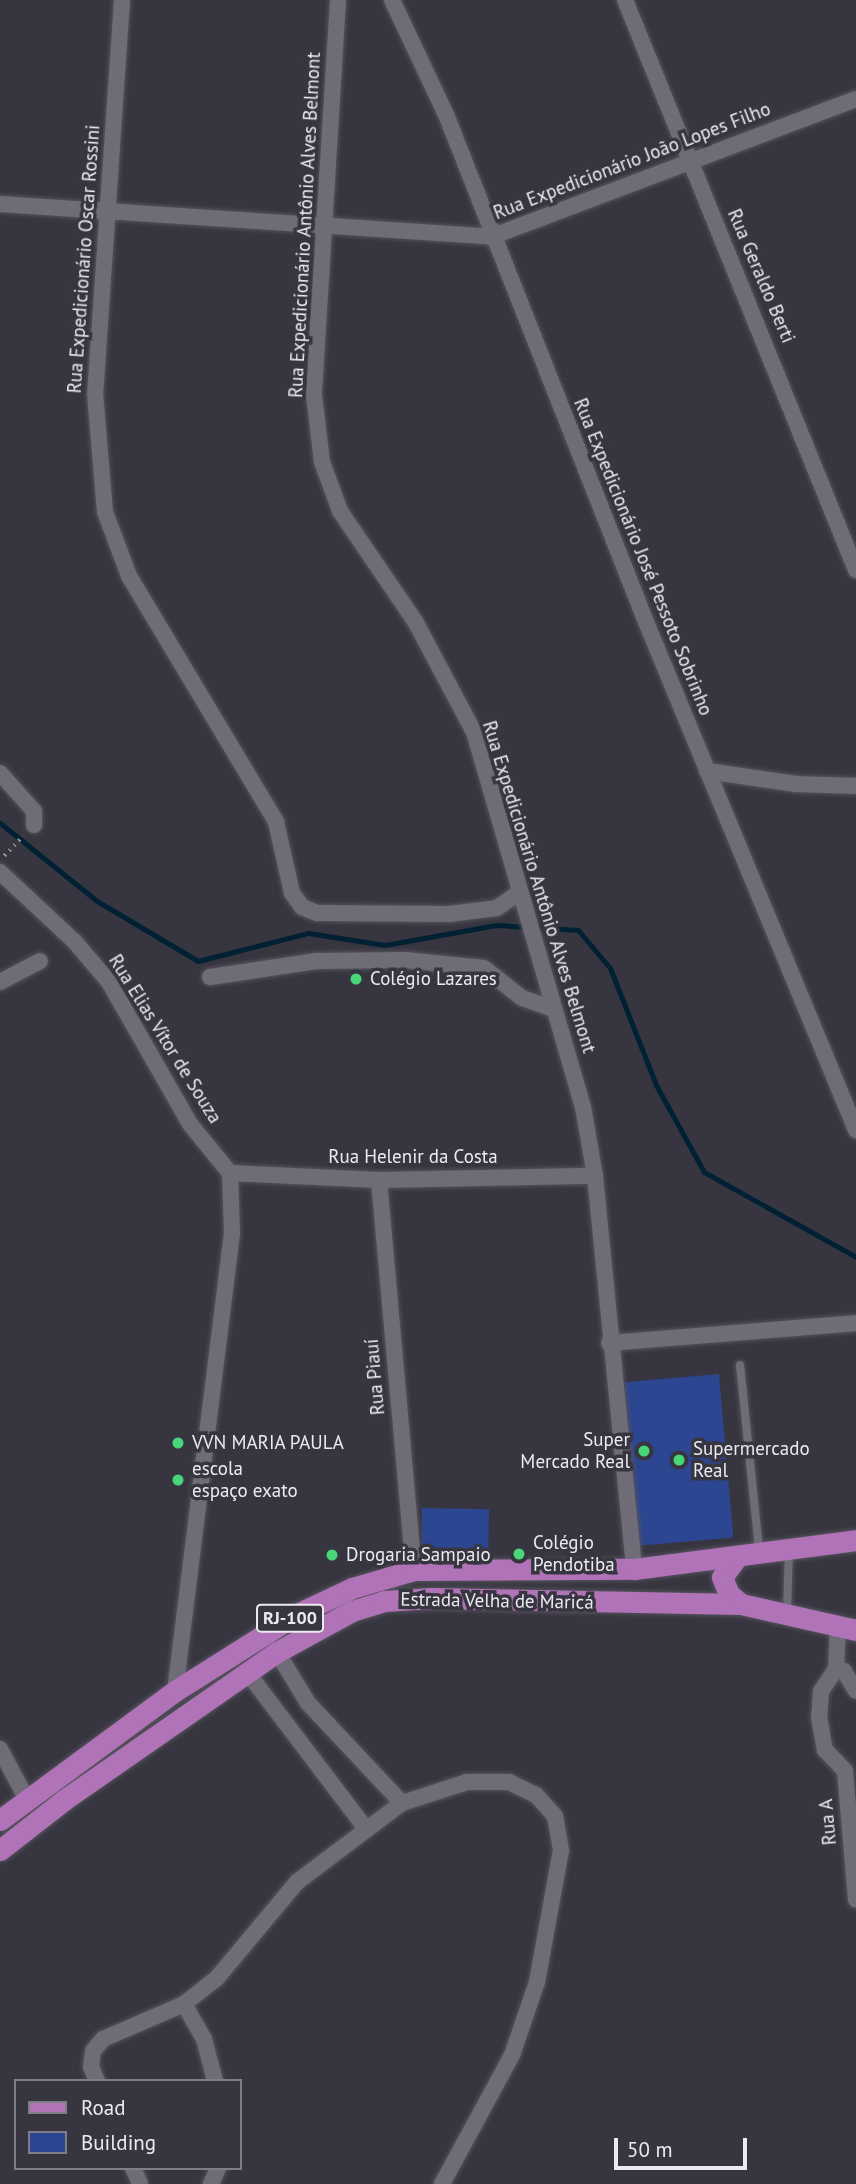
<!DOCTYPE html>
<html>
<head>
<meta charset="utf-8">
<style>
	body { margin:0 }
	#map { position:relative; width:856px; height:2184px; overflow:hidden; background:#373540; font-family:"PT Sans",sans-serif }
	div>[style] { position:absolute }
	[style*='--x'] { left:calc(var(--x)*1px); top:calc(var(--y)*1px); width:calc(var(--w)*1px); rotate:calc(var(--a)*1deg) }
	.stream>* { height:5px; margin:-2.5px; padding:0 2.5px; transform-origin:2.5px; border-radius:2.5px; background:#002133 }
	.building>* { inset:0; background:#2d4691; transform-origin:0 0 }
	.path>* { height:3.5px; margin-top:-1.75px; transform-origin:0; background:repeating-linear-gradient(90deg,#8f8d96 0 2px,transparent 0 7px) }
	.roads { filter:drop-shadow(0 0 2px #54525b) drop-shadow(0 0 2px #54525b) }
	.lane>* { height:8px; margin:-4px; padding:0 4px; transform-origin:4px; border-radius:4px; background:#6f6c78 }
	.street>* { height:16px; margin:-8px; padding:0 8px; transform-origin:8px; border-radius:8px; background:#6f6c78 }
	.primary>* { height:21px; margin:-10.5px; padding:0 10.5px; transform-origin:10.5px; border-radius:10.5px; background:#b073b7 }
	.dots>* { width:19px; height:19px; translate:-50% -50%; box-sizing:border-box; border:4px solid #373540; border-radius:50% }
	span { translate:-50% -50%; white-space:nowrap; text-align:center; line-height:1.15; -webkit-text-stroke:7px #373540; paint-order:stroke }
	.shield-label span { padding:2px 5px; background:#373540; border:2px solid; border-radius:5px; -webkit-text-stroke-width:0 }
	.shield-label { font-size:18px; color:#eceaf1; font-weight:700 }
	.street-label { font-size:19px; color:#eceaf1 }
	.poi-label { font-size:19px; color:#eceaf1 }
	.left { translate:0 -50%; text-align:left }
	.right { translate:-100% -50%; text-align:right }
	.legend { position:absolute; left:14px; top:2079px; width:228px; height:91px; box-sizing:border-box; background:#373540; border:2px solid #7f7d87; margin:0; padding:9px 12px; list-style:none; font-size:21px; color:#eceaf1 }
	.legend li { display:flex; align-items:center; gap:14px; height:35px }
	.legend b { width:35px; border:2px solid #7f7d87 }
	.scale { position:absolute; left:614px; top:2138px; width:133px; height:32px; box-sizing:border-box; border:4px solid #eceaf1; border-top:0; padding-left:9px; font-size:21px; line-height:24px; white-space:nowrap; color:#eceaf1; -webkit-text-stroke:5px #373540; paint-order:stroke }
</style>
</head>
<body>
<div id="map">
	<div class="stream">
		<div style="--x:0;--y:823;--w:124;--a:38.8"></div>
		<div style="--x:97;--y:901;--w:117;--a:30.7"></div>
		<div style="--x:198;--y:961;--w:114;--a:-14.3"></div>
		<div style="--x:308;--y:933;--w:78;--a:8.9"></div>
		<div style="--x:385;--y:945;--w:113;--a:-10.2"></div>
		<div style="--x:496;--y:925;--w:82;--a:3.5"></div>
		<div style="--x:578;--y:930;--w:50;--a:49.9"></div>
		<div style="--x:610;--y:968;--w:126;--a:68.5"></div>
		<div style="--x:656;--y:1085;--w:99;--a:61.1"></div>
		<div style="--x:704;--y:1172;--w:174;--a:29.2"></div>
	</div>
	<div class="building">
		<div style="left:719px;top:1374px;width:164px;height:95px;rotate:85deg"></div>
		<div style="left:422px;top:1508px;width:67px;height:53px;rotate:1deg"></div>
	</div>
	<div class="path">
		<div style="--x:4;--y:856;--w:28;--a:-46"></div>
	</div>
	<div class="roads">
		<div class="lane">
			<div style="--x:740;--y:1365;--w:186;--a:84.1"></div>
			<div style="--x:787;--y:1612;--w:63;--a:-88.2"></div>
		</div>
		<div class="street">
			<div style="--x:122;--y:0;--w:394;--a:93.9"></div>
			<div style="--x:95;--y:393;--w:119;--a:85.2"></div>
			<div style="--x:105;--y:512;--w:68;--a:69.4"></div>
			<div style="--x:129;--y:576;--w:287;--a:59.1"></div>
			<div style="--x:276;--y:822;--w:73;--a:77.3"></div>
			<div style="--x:292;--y:893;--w:17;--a:54"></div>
			<div style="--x:302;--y:907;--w:16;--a:22"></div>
			<div style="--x:317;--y:913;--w:132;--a:0.4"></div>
			<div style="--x:449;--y:914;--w:48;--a:-7.1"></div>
			<div style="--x:497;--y:908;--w:28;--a:-35"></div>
			<div style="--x:338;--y:0;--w:396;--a:93.5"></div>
			<div style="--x:314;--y:395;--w:67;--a:83.2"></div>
			<div style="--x:322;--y:462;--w:52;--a:69.8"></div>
			<div style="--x:340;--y:511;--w:135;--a:55.8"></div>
			<div style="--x:416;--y:623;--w:123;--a:62"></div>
			<div style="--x:474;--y:732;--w:391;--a:73.8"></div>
			<div style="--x:583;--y:1107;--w:70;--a:80.1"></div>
			<div style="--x:595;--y:1176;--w:395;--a:84.3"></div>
			<div style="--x:392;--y:0;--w:129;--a:64.8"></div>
			<div style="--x:447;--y:117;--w:543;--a:68.49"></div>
			<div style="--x:646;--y:622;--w:550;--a:67.54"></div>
			<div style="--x:625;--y:0;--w:615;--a:67.94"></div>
			<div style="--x:0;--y:204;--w:492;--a:3.8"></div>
			<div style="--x:491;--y:237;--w:390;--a:-20.7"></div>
			<div style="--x:707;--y:771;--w:90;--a:8.3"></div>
			<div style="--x:796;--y:784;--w:60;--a:1.9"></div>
			<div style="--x:0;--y:773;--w:51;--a:48.2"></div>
			<div style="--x:34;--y:811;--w:14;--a:90"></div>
			<div style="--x:0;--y:872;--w:103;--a:43"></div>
			<div style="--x:75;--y:942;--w:52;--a:49.6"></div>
			<div style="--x:109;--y:982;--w:163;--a:60.3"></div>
			<div style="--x:190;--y:1124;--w:63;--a:50.8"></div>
			<div style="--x:210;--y:977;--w:108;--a:-8.5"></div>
			<div style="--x:317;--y:961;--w:88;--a:-0.7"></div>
			<div style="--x:405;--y:960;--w:79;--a:5.8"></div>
			<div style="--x:484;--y:968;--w:48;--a:38.3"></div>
			<div style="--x:522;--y:998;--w:34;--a:19"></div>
			<div style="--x:0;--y:982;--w:45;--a:-27.7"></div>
			<div style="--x:230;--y:1173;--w:149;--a:2.7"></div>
			<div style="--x:379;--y:1180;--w:216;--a:-1.1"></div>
			<div style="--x:379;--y:1180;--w:392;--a:84.9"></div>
			<div style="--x:609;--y:1343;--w:248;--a:-4.6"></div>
			<div style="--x:277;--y:1652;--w:60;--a:58.7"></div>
			<div style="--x:308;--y:1703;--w:137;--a:46.8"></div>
			<div style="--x:836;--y:1669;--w:27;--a:124"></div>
			<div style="--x:821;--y:1691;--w:26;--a:94"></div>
			<div style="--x:819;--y:1717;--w:34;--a:80"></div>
			<div style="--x:825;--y:1750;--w:29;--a:46"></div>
			<div style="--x:845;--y:1771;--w:129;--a:85.1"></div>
			<div style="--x:836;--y:1669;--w:44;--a:-87.4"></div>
			<div style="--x:836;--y:1669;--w:8;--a:14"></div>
			<div style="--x:844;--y:1671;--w:23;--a:59"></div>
			<div style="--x:247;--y:1672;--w:198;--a:52.8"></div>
			<div style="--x:175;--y:1691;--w:462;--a:-82.9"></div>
			<div style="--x:232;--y:1233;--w:60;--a:-91.9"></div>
			<div style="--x:0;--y:1749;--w:55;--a:62"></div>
			<div style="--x:184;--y:2004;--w:40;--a:60.3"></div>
			<div style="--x:204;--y:2039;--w:43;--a:75.3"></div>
			<div style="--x:97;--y:2081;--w:15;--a:-113"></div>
			<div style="--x:91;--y:2067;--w:16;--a:-83"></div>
			<div style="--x:93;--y:2051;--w:16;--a:-50"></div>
			<div style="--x:103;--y:2039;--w:88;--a:-23.4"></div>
			<div style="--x:184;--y:2004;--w:42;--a:-38.2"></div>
			<div style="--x:217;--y:1978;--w:125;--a:-50.2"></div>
			<div style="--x:297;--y:1882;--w:131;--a:-37"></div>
			<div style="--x:402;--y:1803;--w:68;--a:-17.9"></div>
			<div style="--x:467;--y:1782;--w:42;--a:0"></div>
			<div style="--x:509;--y:1782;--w:30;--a:26"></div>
			<div style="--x:536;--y:1795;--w:28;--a:48"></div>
			<div style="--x:555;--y:1816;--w:35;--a:80"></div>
			<div style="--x:561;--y:1850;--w:134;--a:100.3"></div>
			<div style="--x:537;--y:1982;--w:77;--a:108.9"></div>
			<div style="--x:512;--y:2055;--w:147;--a:118.5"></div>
			<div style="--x:133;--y:2168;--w:17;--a:66"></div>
			<div style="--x:211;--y:2184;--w:17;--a:-66"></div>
		</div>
		<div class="primary">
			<div style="--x:738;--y:1556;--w:26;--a:127"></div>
			<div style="--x:722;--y:1577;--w:18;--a:68"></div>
			<div style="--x:729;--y:1594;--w:16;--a:40"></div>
			<div style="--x:0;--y:1820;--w:217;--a:-36.4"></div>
			<div style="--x:175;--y:1691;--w:144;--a:-32.3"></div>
			<div style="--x:297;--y:1614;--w:61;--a:-25.3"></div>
			<div style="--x:352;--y:1588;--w:65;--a:-16.2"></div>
			<div style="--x:414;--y:1570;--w:220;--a:-0.3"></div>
			<div style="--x:634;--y:1569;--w:224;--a:-7.4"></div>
			<div style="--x:0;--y:1850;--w:81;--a:-38"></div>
			<div style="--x:64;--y:1800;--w:259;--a:-34.8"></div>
			<div style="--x:277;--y:1652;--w:85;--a:-28.7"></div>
			<div style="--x:352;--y:1611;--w:34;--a:-17"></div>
			<div style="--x:384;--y:1601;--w:48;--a:-3.6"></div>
			<div style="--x:432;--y:1598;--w:309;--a:1.1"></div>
			<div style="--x:741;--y:1604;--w:118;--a:12.7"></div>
		</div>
	</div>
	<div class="dots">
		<div style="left:356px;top:979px;background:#47d779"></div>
		<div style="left:178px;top:1443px;background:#47d779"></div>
		<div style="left:644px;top:1451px;background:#47d779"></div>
		<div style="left:679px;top:1460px;background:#47d779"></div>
		<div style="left:178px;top:1480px;background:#47d779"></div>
		<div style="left:519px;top:1554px;background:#47d779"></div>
		<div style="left:332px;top:1555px;background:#47d779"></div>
	</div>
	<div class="shield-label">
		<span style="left:290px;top:1618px">RJ-100</span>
	</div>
	<div class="street-label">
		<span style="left:632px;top:161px;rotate:-21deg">Rua Expedicionário João Lopes Filho</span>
		<span style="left:305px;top:225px;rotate:-87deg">Rua Expedicionário Antônio Alves Belmont</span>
		<span style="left:84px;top:259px;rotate:-86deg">Rua Expedicionário Oscar Rossini</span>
		<span style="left:761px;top:276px;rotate:67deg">Rua Geraldo Berti</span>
		<span style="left:643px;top:557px;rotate:68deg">Rua Expedicionário José Pessoto Sobrinho</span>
		<span style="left:539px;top:887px;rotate:73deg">Rua Expedicionário Antônio Alves Belmont</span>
		<span style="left:165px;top:1039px;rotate:58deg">Rua Elias Vítor de Souza</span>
		<span style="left:413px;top:1157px">Rua Helenir da Costa</span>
		<span style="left:375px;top:1377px;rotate:-95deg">Rua Piauí</span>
		<span style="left:497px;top:1601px;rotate:1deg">Estrada Velha de Maricá</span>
		<span style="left:828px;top:1822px;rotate:-95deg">Rua A</span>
	</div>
	<div class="poi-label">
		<span class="left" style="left:370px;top:979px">Colégio Lazares</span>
		<span class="right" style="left:630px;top:1451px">Super<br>Mercado Real</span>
		<span class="left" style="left:192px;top:1443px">VVN MARIA PAULA</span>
		<span class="left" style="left:693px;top:1460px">Supermercado<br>Real</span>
		<span class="left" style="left:192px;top:1480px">escola<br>espaço exato</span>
		<span class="left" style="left:533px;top:1554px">Colégio<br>Pendotiba</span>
		<span class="left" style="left:346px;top:1555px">Drogaria Sampaio</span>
	</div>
	<ul class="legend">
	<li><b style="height:9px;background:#b073b7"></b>Road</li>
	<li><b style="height:19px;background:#2d4691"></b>Building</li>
	</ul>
	<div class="scale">50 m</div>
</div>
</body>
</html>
